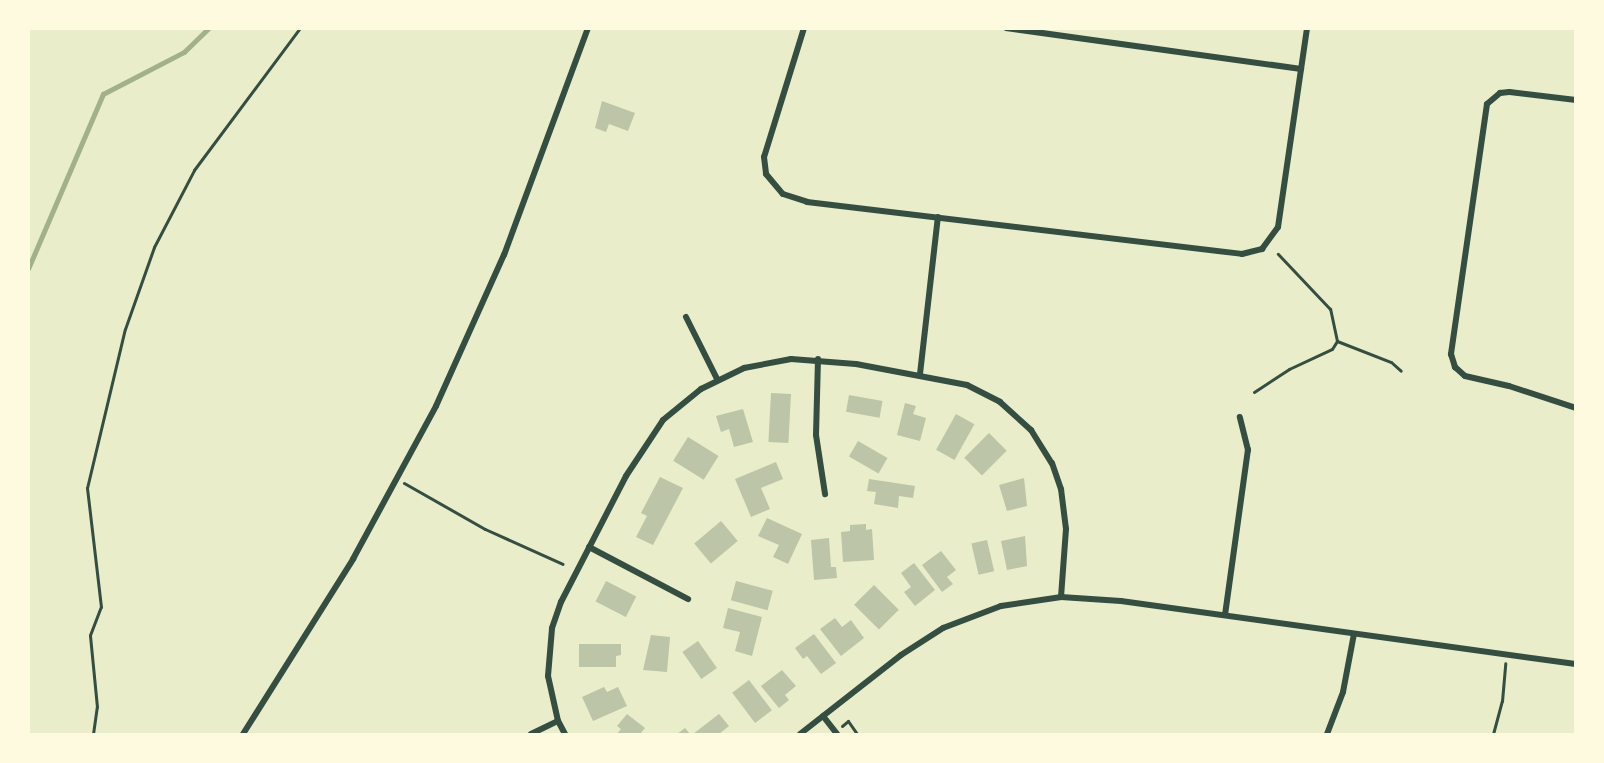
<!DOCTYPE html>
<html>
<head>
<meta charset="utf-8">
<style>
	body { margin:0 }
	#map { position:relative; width:1604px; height:763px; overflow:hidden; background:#e9edc9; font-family:Poppins,sans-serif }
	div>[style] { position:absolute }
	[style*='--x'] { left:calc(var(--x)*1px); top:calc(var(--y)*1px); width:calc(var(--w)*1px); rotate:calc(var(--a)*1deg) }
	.stream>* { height:4.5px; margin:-2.25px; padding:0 2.25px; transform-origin:2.25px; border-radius:2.25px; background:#a3b18a }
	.building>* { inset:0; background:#bcc5a7; transform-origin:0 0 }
	.path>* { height:3px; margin:-1.5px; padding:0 1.5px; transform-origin:1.5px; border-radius:1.5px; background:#344e41 }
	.minor>* { height:6px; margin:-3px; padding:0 3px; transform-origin:3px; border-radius:3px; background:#344e41 }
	span { translate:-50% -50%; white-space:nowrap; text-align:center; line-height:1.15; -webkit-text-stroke:5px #fefae0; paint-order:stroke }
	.frame { position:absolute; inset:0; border:30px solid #fefae0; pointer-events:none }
</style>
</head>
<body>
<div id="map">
	<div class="stream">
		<div style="--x:28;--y:269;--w:190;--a:-66.8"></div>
		<div style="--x:103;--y:94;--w:91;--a:-27.4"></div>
		<div style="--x:184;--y:52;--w:35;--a:-44"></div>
	</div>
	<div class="building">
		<div style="clip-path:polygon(602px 101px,635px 113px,628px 131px,609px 124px,606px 132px,595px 128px)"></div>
		<div style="left:771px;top:393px;width:20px;height:49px;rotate:3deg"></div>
		<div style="left:849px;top:395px;width:34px;height:17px;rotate:10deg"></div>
		<div style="clip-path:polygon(905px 403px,916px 406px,913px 414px,926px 418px,920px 441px,897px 435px)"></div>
		<div style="clip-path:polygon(743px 409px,753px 442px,734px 447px,729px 429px,721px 432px,716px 416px)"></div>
		<div style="left:956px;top:414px;width:21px;height:41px;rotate:29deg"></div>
		<div style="left:989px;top:433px;width:25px;height:35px;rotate:45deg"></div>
		<div style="left:688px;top:437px;width:36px;height:28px;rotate:32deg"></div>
		<div style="left:858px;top:441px;width:34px;height:18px;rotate:30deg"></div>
		<div style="clip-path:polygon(776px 462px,783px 479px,761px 488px,770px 509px,751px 517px,735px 479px)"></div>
		<div style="clip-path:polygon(660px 477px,683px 488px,653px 545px,636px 537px,647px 516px,641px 513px)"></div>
		<div style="clip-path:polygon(1024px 478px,1027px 506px,1007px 511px,999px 485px)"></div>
		<div style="clip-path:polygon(869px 479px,915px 486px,913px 498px,899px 496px,898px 508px,874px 504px,876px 492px,867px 491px)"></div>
		<div style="clip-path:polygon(767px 518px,802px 534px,788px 564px,773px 557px,779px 545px,758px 536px)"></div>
		<div style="left:721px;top:521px;width:26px;height:35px;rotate:50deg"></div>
		<div style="clip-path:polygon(866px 524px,866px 530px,872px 529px,874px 560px,843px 562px,841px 532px,850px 531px,850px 525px)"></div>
		<div style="clip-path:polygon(1025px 536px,1027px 566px,1007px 570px,1001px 541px)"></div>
		<div style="clip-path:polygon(829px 538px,831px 567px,836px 567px,837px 578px,814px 580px,811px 540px)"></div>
		<div style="left:987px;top:540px;width:32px;height:16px;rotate:77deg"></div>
		<div style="clip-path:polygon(941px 551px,956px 570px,947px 577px,953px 584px,942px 592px,922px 565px)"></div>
		<div style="clip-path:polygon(914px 563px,935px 590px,915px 606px,904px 592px,911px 587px,901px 573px)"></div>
		<div style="left:606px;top:581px;width:34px;height:23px;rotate:27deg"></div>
		<div style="left:736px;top:581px;width:38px;height:20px;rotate:15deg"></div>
		<div style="left:874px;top:585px;width:35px;height:28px;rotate:45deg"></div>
		<div style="clip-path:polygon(728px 608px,762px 617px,752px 656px,735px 651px,740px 632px,723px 628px)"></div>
		<div style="clip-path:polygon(835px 618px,842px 627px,851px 620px,864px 638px,841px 656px,820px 629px)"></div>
		<div style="clip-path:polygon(814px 634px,836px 663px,821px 674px,807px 656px,803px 659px,795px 648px)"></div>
		<div style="clip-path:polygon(651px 635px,670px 637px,667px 672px,643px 670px)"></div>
		<div style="left:698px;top:641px;width:33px;height:19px;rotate:55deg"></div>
		<div style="clip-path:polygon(579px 644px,621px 644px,621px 655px,616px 656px,616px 667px,579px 667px)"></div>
		<div style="clip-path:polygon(782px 670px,796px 686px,785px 695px,789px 700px,779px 708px,761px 686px)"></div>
		<div style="left:749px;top:680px;width:38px;height:21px;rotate:53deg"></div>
		<div style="clip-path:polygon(604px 687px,607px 692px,618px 687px,627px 706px,593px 721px,582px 697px)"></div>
		<div style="clip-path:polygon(627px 714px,645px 728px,640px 734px,617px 734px,621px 729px,617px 726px)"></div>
		<div style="clip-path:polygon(719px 714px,729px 726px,719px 734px,693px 734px)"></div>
		<div style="clip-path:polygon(685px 728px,690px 734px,677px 734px)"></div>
	</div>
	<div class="path">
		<div style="--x:1337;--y:341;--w:58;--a:21.3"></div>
		<div style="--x:1391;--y:362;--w:13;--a:42"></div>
		<div style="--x:1254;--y:392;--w:42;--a:-33.3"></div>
		<div style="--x:1289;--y:369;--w:47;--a:-24.9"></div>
		<div style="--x:1332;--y:349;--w:9;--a:-58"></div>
		<div style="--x:1337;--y:341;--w:33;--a:-102"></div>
		<div style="--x:1330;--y:309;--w:76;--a:-133.4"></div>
		<div style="--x:404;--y:483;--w:93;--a:29.6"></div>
		<div style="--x:485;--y:529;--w:85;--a:24.2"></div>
		<div style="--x:842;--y:726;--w:8;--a:-40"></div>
		<div style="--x:848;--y:721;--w:16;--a:55"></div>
		<div style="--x:93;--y:734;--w:27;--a:-82"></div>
		<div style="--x:97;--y:707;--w:72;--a:-95.6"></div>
		<div style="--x:90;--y:635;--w:30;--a:-69"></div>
		<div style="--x:101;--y:607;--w:120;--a:-96.7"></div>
		<div style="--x:87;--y:488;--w:163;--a:-76.6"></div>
		<div style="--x:125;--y:329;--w:87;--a:-70.5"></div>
		<div style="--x:154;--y:247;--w:87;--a:-62.5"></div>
		<div style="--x:194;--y:170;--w:177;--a:-53.3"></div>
		<div style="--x:1493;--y:734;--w:34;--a:-75"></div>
		<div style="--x:1502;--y:701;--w:38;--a:-85"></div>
	</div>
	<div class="minor">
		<div style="--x:804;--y:28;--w:135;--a:107.2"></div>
		<div style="--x:764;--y:157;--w:17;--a:83"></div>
		<div style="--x:766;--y:174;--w:26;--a:50"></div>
		<div style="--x:783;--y:194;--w:25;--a:18"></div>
		<div style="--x:807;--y:202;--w:438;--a:6.8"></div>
		<div style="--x:1242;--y:254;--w:21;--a:-14"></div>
		<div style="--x:1262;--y:249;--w:27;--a:-54"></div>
		<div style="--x:1278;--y:227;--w:201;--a:-81.7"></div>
		<div style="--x:1006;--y:28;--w:298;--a:7.9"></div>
		<div style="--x:1576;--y:100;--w:67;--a:-173.2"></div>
		<div style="--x:1509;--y:92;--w:9;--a:174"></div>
		<div style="--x:1500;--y:93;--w:17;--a:140"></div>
		<div style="--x:1487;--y:104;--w:253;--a:98.2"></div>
		<div style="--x:1451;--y:354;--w:14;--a:73"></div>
		<div style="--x:1455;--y:367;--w:13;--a:42"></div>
		<div style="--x:1465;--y:376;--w:45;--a:12.8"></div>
		<div style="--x:1509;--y:386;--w:71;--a:18.2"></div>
		<div style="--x:686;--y:317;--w:69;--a:63.4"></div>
		<div style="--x:818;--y:359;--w:76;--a:91.5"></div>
		<div style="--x:816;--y:435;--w:60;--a:81.3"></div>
		<div style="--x:920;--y:374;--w:158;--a:-83.5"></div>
		<div style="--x:589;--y:547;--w:112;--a:27.7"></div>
		<div style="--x:1225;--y:615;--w:167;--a:-82.1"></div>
		<div style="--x:1248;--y:450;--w:34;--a:-104"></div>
		<div style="--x:823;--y:716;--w:23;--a:52"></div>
		<div style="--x:243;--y:734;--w:207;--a:-57.8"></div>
		<div style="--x:353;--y:559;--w:174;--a:-61.5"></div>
		<div style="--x:436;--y:406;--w:166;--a:-65.8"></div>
		<div style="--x:504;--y:255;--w:242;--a:-69.7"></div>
		<div style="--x:531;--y:734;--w:30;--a:-26"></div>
		<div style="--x:565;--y:734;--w:15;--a:-118"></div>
		<div style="--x:558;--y:721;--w:46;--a:-102.5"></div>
		<div style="--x:548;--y:676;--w:48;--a:-85.2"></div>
		<div style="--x:552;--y:628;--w:28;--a:-71"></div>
		<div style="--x:561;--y:602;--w:142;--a:-62.7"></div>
		<div style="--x:626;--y:476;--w:67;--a:-56.5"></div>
		<div style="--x:663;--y:420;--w:49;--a:-39.2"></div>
		<div style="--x:701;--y:389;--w:48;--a:-26"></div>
		<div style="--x:744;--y:368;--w:48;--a:-10.8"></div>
		<div style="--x:791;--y:359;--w:65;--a:4.4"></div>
		<div style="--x:856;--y:364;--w:113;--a:10.7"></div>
		<div style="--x:967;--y:385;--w:37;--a:27"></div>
		<div style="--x:1000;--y:402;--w:42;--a:42.1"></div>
		<div style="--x:1031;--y:430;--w:39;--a:58"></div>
		<div style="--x:1052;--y:463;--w:28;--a:71"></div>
		<div style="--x:1061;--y:489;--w:40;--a:82.9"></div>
		<div style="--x:1066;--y:529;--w:68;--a:94.2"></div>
		<div style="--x:800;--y:734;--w:128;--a:-38"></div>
		<div style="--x:901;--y:655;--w:50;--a:-32.7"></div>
		<div style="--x:943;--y:628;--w:62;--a:-20.8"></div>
		<div style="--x:1001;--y:606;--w:61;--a:-8.5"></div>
		<div style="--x:1061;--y:597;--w:60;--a:3.8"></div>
		<div style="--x:1121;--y:601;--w:459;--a:7.9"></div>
		<div style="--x:1327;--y:734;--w:45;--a:-69.1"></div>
		<div style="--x:1343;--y:692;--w:59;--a:-79.3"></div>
	</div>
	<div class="frame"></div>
</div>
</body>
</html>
